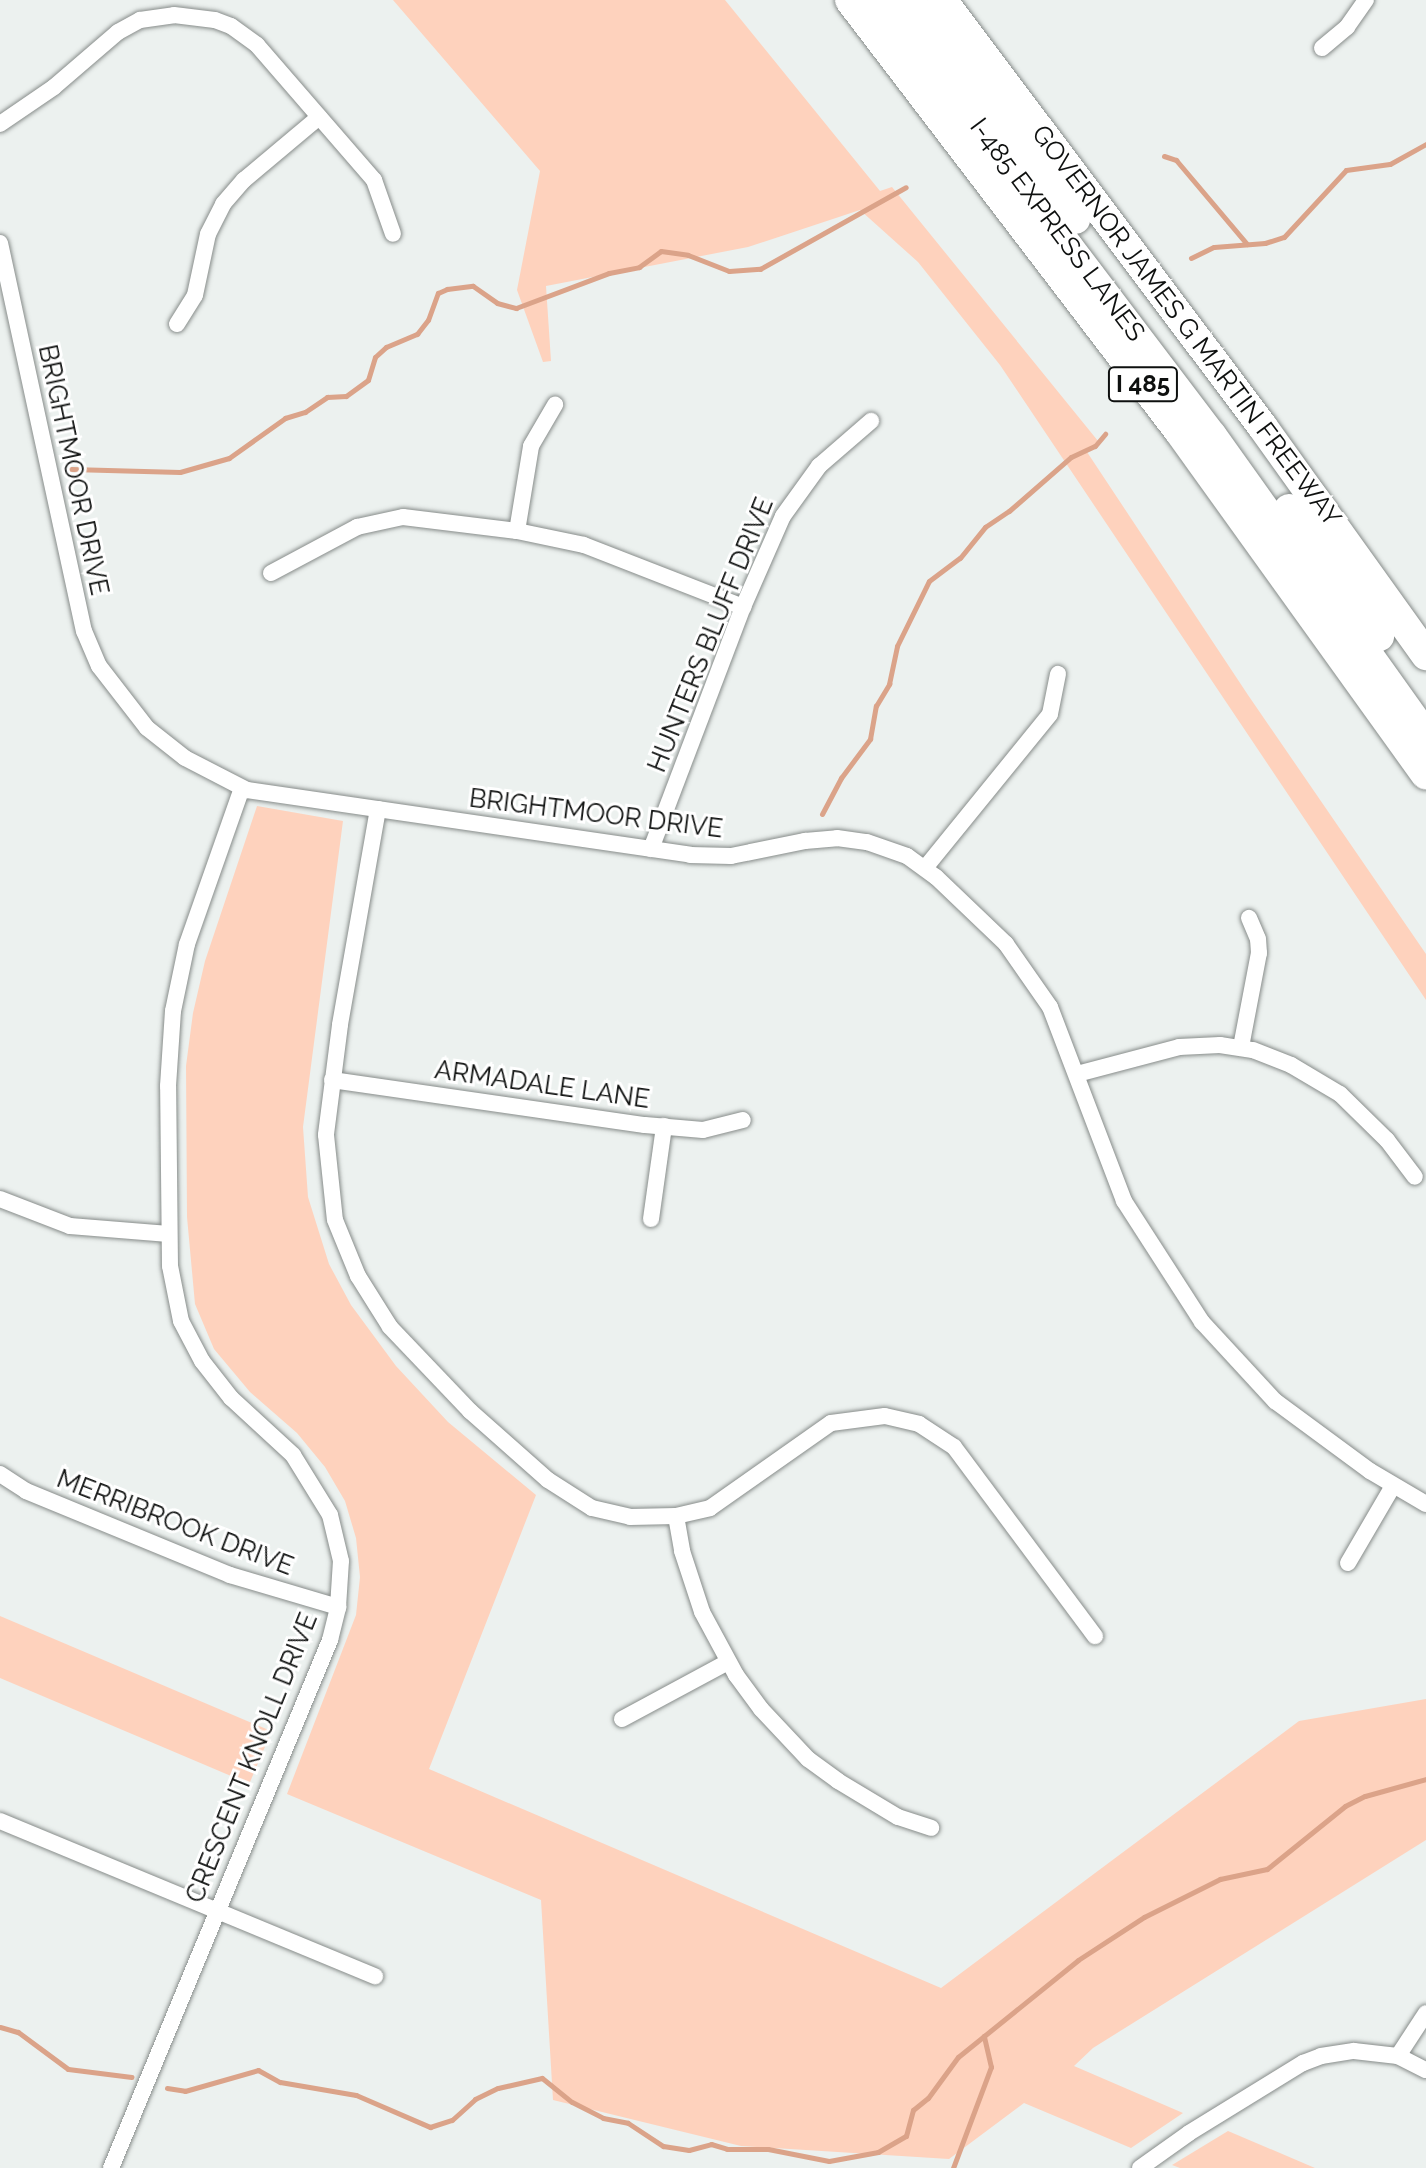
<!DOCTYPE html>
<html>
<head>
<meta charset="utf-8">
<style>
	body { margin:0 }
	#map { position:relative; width:1426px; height:2168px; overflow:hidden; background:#ecf1ef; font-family:Raleway,sans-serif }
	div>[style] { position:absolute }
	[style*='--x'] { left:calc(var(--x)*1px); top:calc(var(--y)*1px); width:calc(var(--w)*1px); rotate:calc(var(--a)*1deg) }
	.green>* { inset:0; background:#fed2bd; transform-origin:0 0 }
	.stream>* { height:5px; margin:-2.5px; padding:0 2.5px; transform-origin:2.5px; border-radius:2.5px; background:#dba389 }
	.roads { filter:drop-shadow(0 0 2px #878c8a) drop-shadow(0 0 2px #878c8a) }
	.street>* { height:16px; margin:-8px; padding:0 8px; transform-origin:8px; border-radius:8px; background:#fff }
	.highway>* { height:30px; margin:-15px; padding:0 15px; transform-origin:15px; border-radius:15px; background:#fff }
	span { translate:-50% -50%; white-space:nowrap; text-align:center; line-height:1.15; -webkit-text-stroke:6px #fff; paint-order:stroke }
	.shield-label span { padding:2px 6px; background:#fff; border:2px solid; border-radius:6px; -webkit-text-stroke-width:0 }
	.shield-label { font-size:24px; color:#0e100f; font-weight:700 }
	.street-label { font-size:26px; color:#0e100f }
</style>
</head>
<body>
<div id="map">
	<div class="green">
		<div style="clip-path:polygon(393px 0,725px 0,880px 191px,892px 187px,1098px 441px,1087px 452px,1248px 695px,1426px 954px,1426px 1000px,1000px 365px,918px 262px,860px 210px,748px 247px,546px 286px,551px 361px,543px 362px,517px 290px,540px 171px)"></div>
		<div style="clip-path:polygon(257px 806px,343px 821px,303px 1127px,308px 1197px,329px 1264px,351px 1305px,396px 1366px,448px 1422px,536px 1495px,429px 1769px,941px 1988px,1299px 1721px,1426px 1699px,1426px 1840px,1093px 2048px,1074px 2066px,1183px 2113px,1131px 2148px,1024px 2103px,949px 2159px,741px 2146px,553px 2100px,541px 1900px,287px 1794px,356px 1615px,360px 1577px,356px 1538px,345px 1501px,325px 1467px,297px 1433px,250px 1392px,214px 1349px,195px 1304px,187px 1217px,186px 1066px,193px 1013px,205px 961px)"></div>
		<div style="left:0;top:1616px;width:295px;height:57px;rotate:23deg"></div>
		<div style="clip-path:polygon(1228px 2131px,1315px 2168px,1180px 2168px,1172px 2165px)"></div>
	</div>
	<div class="stream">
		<div style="--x:1164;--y:156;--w:13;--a:18"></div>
		<div style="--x:1176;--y:160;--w:110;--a:49.8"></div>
		<div style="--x:1191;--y:258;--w:25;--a:-26"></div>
		<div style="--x:1214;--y:247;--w:51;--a:-4.5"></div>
		<div style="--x:1265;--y:243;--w:20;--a:-18"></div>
		<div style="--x:1284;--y:237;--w:91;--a:-47.2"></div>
		<div style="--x:1346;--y:170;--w:44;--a:-7.8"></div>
		<div style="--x:1390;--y:164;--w:41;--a:-29.1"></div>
		<div style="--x:71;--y:469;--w:109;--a:1.6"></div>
		<div style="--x:180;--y:472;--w:51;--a:-15.9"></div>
		<div style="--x:229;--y:458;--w:69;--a:-35.5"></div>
		<div style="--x:285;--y:418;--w:21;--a:-17"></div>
		<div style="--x:305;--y:412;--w:27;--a:-34"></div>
		<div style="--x:327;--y:397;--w:19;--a:-3"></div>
		<div style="--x:346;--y:396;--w:27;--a:-36"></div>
		<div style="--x:368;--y:380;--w:24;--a:-73"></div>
		<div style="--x:375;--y:357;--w:15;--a:-42"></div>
		<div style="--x:386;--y:347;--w:34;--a:-23"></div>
		<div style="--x:417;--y:334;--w:18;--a:-52"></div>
		<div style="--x:428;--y:320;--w:29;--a:-70"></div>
		<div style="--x:438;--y:293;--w:10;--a:-24"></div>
		<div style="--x:447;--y:289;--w:26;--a:-7"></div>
		<div style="--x:473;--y:286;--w:29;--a:35"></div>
		<div style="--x:497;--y:303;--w:20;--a:15"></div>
		<div style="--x:516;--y:308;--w:99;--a:-20.6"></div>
		<div style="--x:609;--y:273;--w:31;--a:-11"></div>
		<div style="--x:639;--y:267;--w:27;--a:-36"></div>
		<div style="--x:661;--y:251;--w:27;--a:8"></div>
		<div style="--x:688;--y:255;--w:44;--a:21.3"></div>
		<div style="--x:729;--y:271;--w:31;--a:-4"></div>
		<div style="--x:760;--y:269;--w:167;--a:-29.3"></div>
		<div style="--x:822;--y:814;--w:41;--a:-62.2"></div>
		<div style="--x:841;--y:778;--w:49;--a:-53.4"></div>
		<div style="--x:870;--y:739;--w:34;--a:-80"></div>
		<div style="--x:876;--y:706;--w:26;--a:-59"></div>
		<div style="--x:889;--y:684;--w:39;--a:-78"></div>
		<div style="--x:897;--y:646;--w:72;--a:-63.8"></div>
		<div style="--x:929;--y:581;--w:39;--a:-37"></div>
		<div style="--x:960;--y:558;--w:40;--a:-51"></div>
		<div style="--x:985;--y:527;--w:29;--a:-34"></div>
		<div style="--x:1009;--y:511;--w:82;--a:-41.1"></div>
		<div style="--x:1071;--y:457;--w:26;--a:-25"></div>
		<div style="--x:1095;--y:446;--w:16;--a:-50"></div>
		<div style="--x:0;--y:2027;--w:19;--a:16"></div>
		<div style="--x:18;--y:2032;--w:62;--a:36.5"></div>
		<div style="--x:68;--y:2069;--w:64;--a:7.2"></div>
		<div style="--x:167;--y:2088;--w:18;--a:9"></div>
		<div style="--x:185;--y:2091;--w:76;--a:-16"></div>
		<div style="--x:258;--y:2070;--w:25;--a:29"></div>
		<div style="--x:280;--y:2082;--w:77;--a:9.7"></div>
		<div style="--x:356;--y:2095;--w:81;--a:23.4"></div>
		<div style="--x:430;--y:2127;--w:23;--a:-18"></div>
		<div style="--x:452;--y:2120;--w:31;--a:-42"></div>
		<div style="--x:475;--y:2099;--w:25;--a:-26"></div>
		<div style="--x:498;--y:2088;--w:45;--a:-12.8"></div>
		<div style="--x:542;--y:2078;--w:38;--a:39"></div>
		<div style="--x:572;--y:2102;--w:35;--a:27"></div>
		<div style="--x:603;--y:2118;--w:25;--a:11"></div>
		<div style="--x:628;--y:2123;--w:42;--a:33.3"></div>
		<div style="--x:663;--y:2146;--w:26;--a:9"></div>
		<div style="--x:689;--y:2150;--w:23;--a:-15"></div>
		<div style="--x:711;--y:2144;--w:17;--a:17"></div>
		<div style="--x:727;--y:2149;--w:41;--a:0"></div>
		<div style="--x:768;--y:2149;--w:62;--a:11.1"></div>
		<div style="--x:829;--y:2161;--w:50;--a:-10.4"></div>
		<div style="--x:878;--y:2152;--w:32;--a:-30"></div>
		<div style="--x:906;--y:2136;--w:27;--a:-75"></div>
		<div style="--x:913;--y:2110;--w:19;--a:-39"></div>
		<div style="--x:928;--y:2098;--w:51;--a:-53.8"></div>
		<div style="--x:958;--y:2057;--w:154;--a:-38.9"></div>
		<div style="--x:1078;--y:1960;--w:79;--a:-33.1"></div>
		<div style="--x:1144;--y:1917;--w:85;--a:-26.6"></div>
		<div style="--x:1220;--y:1879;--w:48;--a:-12"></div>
		<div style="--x:1267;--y:1869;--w:100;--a:-38.9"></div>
		<div style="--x:1345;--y:1806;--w:22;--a:-27"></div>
		<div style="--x:1365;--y:1796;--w:63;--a:-15.6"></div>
		<div style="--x:953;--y:2168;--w:108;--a:-69.4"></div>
		<div style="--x:991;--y:2067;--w:32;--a:-103"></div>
	</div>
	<div class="roads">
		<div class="street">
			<div style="--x:1322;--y:48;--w:33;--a:-40"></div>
			<div style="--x:1347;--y:27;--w:33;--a:-55"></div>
			<div style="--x:0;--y:124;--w:65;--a:-34.4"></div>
			<div style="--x:54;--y:87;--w:84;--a:-40.7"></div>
			<div style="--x:118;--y:32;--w:25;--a:-29"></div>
			<div style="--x:140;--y:20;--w:34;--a:-8"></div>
			<div style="--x:174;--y:15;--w:41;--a:7"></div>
			<div style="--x:215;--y:20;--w:17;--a:21"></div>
			<div style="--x:231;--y:26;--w:32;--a:36"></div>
			<div style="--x:257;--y:45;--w:179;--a:49.1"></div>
			<div style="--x:374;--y:180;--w:57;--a:70.6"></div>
			<div style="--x:0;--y:243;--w:397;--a:77.8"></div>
			<div style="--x:84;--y:631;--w:38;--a:67"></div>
			<div style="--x:99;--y:666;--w:78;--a:52.3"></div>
			<div style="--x:147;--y:728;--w:48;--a:38.3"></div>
			<div style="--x:185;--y:758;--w:70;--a:27.3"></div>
			<div style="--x:247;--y:790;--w:448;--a:8.3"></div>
			<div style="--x:690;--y:855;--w:41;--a:1.4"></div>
			<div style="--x:731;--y:856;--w:76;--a:-11.5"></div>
			<div style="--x:805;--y:841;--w:32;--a:-5"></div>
			<div style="--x:837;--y:838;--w:30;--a:8"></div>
			<div style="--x:867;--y:842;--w:42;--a:19.3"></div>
			<div style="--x:907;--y:856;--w:36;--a:36"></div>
			<div style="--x:936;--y:877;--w:97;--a:43.7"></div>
			<div style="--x:1006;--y:944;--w:77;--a:55.1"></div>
			<div style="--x:1050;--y:1007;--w:208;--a:69.1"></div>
			<div style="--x:1124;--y:1201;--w:144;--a:57.2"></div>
			<div style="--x:1202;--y:1322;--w:108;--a:47.3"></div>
			<div style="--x:1275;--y:1401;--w:118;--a:36.4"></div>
			<div style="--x:1370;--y:1471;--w:65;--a:30.5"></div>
			<div style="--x:177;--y:324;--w:34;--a:-58"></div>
			<div style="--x:195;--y:295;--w:62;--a:-78"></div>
			<div style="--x:208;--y:234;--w:34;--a:-63"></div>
			<div style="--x:223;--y:204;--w:32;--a:-49"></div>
			<div style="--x:244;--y:180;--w:98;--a:-40"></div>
			<div style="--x:517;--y:531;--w:86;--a:-80.6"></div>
			<div style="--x:531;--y:446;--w:48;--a:-59.7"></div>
			<div style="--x:271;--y:573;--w:98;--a:-28.1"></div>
			<div style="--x:357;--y:527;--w:47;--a:-12.3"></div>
			<div style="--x:403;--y:517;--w:115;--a:7"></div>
			<div style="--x:517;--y:531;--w:68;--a:11.8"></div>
			<div style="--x:584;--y:545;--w:171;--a:21.3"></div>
			<div style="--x:378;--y:809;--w:219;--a:100"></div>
			<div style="--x:340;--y:1025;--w:111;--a:97.3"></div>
			<div style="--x:326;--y:1135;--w:85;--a:84"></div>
			<div style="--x:335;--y:1220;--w:61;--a:67.7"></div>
			<div style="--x:358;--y:1276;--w:60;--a:57.9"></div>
			<div style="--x:390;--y:1327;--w:116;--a:46.4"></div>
			<div style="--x:470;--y:1411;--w:104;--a:41.5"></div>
			<div style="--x:548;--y:1480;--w:52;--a:32.5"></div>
			<div style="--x:592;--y:1508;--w:39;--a:13"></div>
			<div style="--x:630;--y:1517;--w:46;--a:-1.2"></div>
			<div style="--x:676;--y:1516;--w:35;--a:-13"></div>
			<div style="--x:710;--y:1508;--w:148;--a:-35.1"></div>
			<div style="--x:831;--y:1423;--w:54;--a:-7.4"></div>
			<div style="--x:885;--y:1416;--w:35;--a:13"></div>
			<div style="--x:919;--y:1424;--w:42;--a:33.3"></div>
			<div style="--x:954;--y:1447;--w:236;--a:53.3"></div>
			<div style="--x:651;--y:849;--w:259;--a:-69.2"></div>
			<div style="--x:743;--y:607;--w:99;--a:-66.3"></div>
			<div style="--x:783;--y:516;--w:62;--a:-54.2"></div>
			<div style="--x:819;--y:466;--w:69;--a:-40.9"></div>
			<div style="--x:925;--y:868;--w:198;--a:-50.9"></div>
			<div style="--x:1050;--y:714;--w:41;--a:-78.7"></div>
			<div style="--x:1241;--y:1047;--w:96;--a:-79.2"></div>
			<div style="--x:1259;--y:953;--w:14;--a:-94"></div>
			<div style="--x:1258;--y:939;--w:23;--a:-113"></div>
			<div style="--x:1077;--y:1074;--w:106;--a:-14.8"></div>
			<div style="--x:1179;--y:1047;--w:41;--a:-2.8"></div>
			<div style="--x:1220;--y:1045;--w:33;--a:9"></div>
			<div style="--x:1253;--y:1050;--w:41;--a:21.5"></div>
			<div style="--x:1291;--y:1065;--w:57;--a:30.6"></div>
			<div style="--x:1340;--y:1094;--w:66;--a:44.4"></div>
			<div style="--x:1387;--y:1140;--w:46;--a:52.9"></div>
			<div style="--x:332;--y:1080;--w:316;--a:8.2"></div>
			<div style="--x:645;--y:1125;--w:58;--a:4.9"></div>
			<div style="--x:703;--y:1130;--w:41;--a:-14"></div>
			<div style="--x:0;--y:1199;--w:75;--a:21.1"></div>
			<div style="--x:70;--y:1226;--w:99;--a:4.6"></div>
			<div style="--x:651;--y:1219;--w:94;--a:-82"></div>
			<div style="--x:0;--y:1474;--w:31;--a:33"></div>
			<div style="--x:26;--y:1491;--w:221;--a:22.4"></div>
			<div style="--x:230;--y:1575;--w:113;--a:16.5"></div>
			<div style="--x:676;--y:1516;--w:36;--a:80"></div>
			<div style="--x:682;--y:1551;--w:64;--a:71.8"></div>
			<div style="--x:702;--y:1612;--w:72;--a:61.6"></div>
			<div style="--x:736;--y:1675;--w:42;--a:53.7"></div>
			<div style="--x:761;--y:1709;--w:69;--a:46.8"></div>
			<div style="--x:808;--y:1759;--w:37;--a:36"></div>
			<div style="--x:838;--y:1781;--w:70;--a:31"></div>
			<div style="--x:898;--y:1817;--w:35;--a:18"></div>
			<div style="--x:1348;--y:1563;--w:89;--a:-59.7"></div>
			<div style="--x:622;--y:1719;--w:120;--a:-28.3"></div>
			<div style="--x:0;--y:1821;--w:406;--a:22.5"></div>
			<div style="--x:1398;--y:2056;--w:51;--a:-56.9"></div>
			<div style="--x:111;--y:2168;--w:572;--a:-67.47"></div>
			<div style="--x:330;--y:1640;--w:34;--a:-76"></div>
			<div style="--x:338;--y:1607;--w:46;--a:-86.3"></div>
			<div style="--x:341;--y:1561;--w:47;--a:-103.4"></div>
			<div style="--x:330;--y:1515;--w:70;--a:-121.7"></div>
			<div style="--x:293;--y:1455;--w:84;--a:-137.4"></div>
			<div style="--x:231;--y:1398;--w:47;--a:-128.1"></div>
			<div style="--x:202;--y:1361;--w:45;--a:-117.7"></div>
			<div style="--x:181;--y:1321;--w:56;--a:-101.3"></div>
			<div style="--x:170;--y:1266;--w:180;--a:-90.6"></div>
			<div style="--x:168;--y:1086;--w:75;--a:-86.2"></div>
			<div style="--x:173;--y:1011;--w:68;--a:-78.2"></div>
			<div style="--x:187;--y:944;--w:165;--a:-70.6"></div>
			<div style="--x:1140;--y:2168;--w:60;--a:-35.5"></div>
			<div style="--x:1189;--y:2133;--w:134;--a:-31.6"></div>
			<div style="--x:1303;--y:2063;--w:19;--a:-21"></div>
			<div style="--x:1321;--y:2056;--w:33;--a:-9"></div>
			<div style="--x:1354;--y:2051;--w:44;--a:6.5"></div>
			<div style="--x:1398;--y:2056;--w:31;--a:27"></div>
		</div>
		<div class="highway">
			<div style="--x:850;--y:0;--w:542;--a:52.64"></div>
			<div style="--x:1179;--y:431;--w:423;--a:54.3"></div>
			<div style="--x:881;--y:0;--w:547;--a:52.8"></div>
			<div style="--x:1212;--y:436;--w:369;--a:54.5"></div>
			<div style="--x:909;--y:0;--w:275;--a:52.8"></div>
			<div style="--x:942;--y:0;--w:533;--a:53.09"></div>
			<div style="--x:1262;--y:426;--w:282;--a:54.4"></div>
			<div style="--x:1289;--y:509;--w:156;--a:54.7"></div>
		</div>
	</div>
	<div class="shield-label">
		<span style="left:1143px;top:384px">I 485</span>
	</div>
	<div class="street-label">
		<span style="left:1057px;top:230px;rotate:53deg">I-485 EXPRESS LANES</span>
		<span style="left:1186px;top:326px;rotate:53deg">GOVERNOR JAMES G MARTIN FREEWAY</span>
		<span style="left:73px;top:470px;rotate:78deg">BRIGHTMOOR DRIVE</span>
		<span style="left:711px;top:635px;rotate:-68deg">HUNTERS BLUFF DRIVE</span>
		<span style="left:596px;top:814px;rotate:7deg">BRIGHTMOOR DRIVE</span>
		<span style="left:542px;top:1085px;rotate:8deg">ARMADALE LANE</span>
		<span style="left:175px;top:1523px;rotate:21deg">MERRIBROOK DRIVE</span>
		<span style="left:252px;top:1758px;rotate:-68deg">CRESCENT KNOLL DRIVE</span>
	</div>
</div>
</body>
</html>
